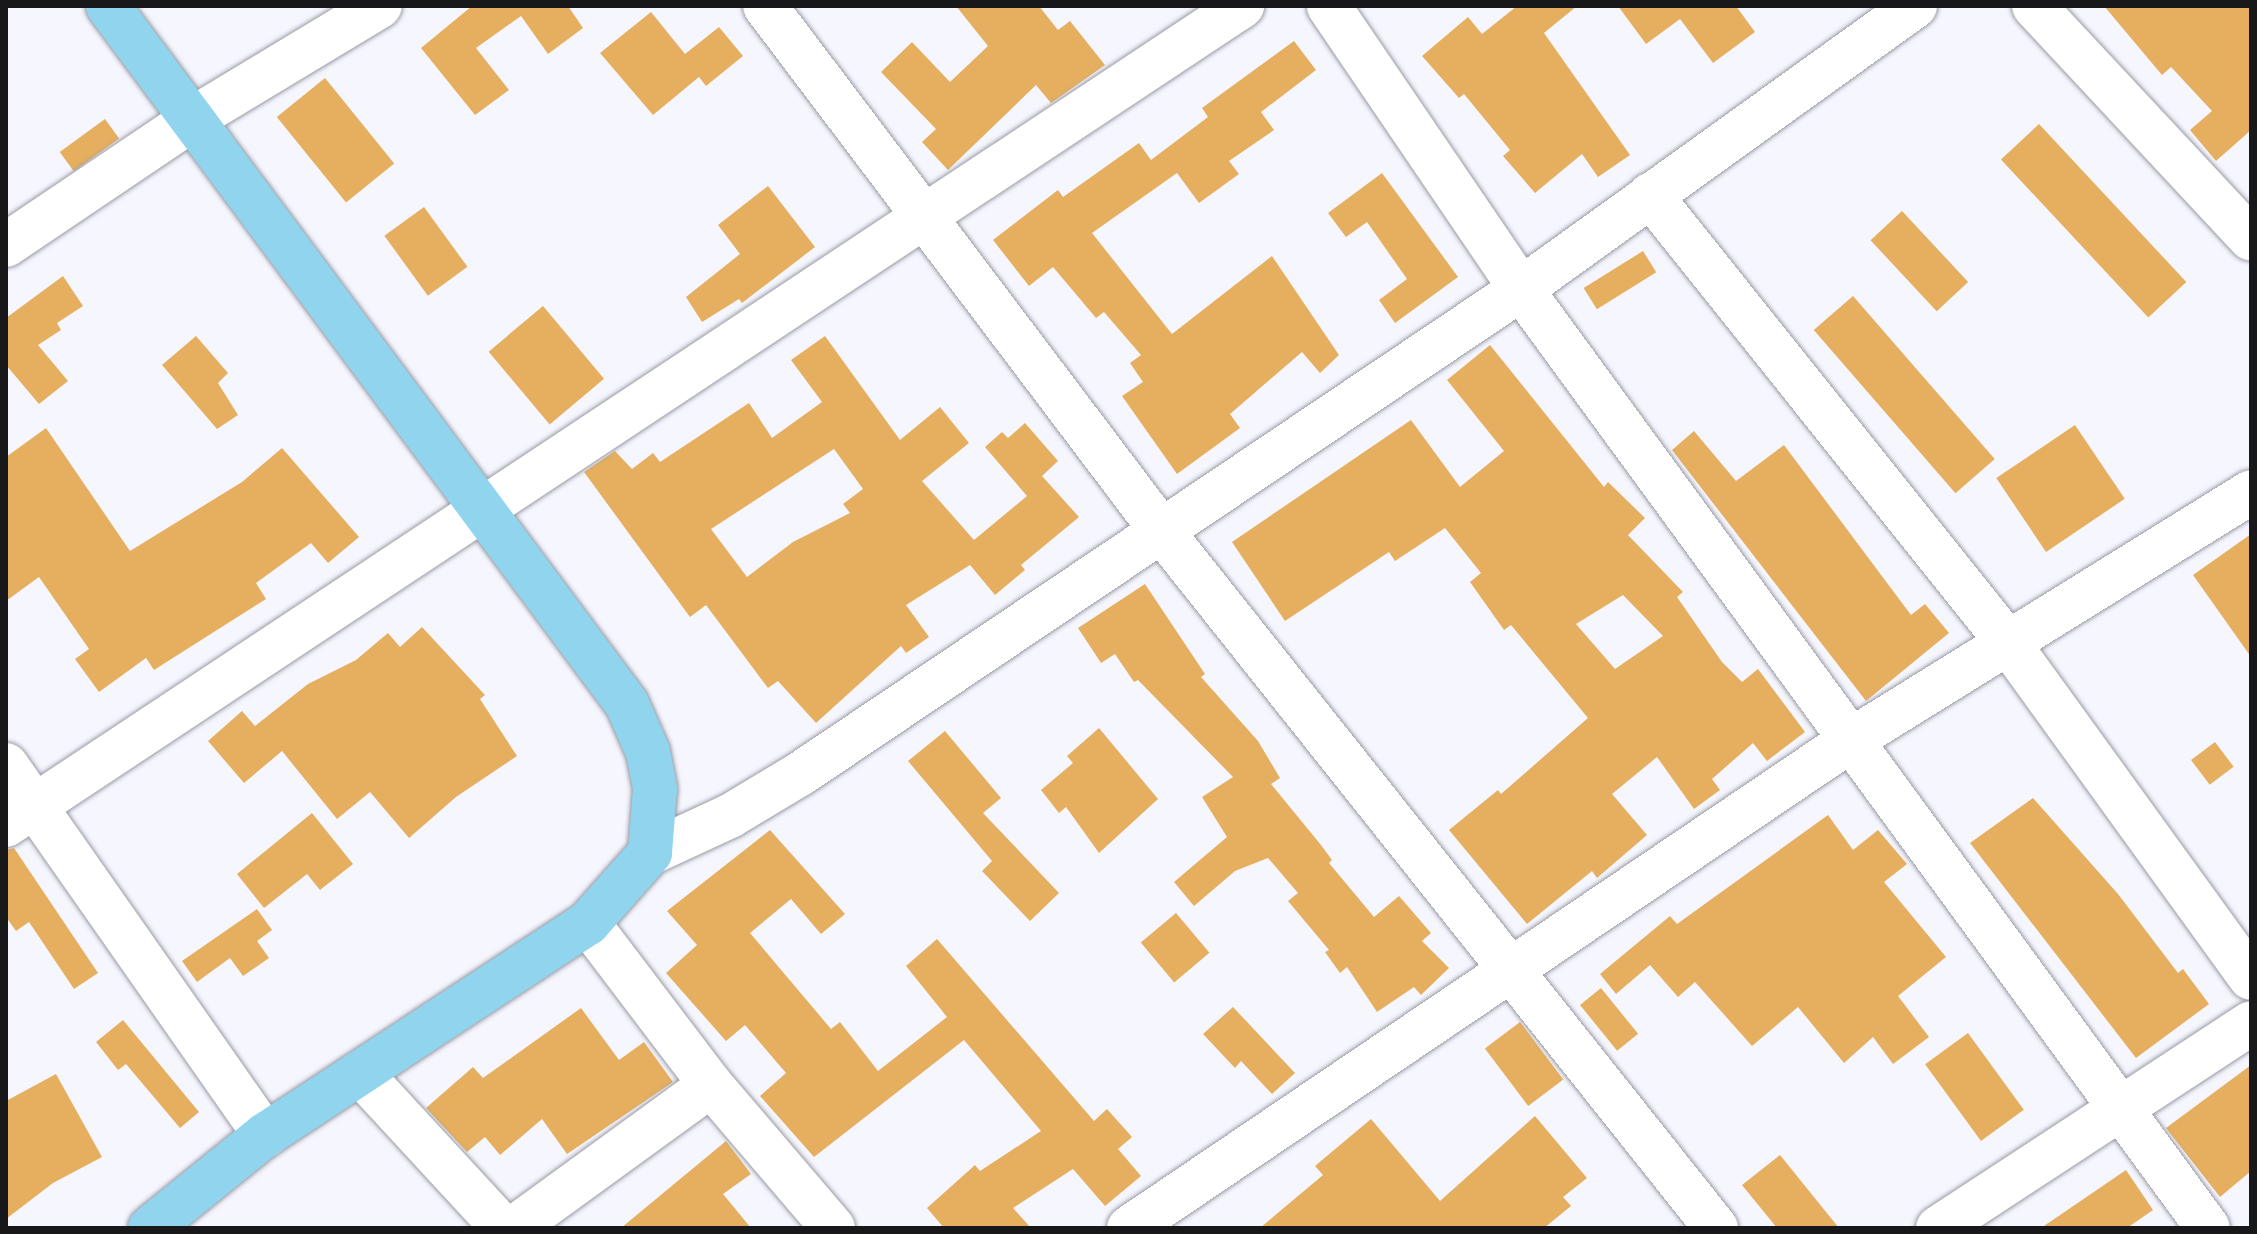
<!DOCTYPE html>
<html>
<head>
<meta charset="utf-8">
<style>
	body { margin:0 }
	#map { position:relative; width:2257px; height:1234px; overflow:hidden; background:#f6f6ff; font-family:"Roboto Condensed",sans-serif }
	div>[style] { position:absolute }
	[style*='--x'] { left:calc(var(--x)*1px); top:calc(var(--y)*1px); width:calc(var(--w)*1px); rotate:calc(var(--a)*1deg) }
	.building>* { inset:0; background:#e5af5f; transform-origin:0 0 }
	.roads { filter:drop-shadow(0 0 2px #9a9aa3) drop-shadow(0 0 2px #9a9aa3) }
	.minor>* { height:44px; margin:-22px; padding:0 22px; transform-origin:22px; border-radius:22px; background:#fff }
	.major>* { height:44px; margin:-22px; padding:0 22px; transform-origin:22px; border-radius:22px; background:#91d4ee }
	span { translate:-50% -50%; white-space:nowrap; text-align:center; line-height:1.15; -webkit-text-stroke:8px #fff; paint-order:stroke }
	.frame { position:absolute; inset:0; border:8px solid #18181b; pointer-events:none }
</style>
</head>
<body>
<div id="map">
	<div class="building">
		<div style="clip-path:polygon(472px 6px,568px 6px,583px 28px,548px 54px,521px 16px,476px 48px,509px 90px,475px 115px,421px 48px)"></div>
		<div style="clip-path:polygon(956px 6px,1039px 6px,1058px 30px,1070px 21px,1105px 65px,1051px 103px,1036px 85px,948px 170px,922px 142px,936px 129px,881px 72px,912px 42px,950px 82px,988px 46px)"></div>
		<div style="clip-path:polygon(1517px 6px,1577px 6px,1544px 33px,1630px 155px,1598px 177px,1582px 154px,1535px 193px,1503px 156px,1510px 150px,1464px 94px,1459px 98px,1422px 56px,1468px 17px,1482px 34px)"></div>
		<div style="clip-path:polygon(1618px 6px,1736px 6px,1755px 32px,1713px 63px,1680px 19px,1646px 44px)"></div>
		<div style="clip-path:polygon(2104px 6px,2251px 6px,2251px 130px,2216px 161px,2190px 130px,2212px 111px,2171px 67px,2162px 75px)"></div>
		<div style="clip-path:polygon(651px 12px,685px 54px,719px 27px,743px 56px,706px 86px,699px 77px,653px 115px,600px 53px)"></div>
		<div style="clip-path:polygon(1294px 41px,1316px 70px,1261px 112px,1274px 130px,1229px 161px,1239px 174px,1199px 203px,1177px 173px,1092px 233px,1172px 334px,1272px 256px,1339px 355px,1320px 373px,1302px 352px,1230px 414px,1240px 428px,1177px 474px,1122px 396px,1143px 382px,1130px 363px,1141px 355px,1104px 312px,1096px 318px,1053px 267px,1029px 286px,993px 240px,1058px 190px,1063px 197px,1139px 143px,1151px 160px,1208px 117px,1202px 108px)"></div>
		<div style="left:325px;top:78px;width:110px;height:62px;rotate:51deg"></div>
		<div style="left:105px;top:119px;width:24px;height:56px;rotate:54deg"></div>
		<div style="left:2039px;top:124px;width:216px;height:52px;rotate:47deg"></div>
		<div style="clip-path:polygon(1382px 173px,1458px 277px,1395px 323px,1379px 300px,1407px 279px,1367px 222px,1346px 237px,1328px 213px)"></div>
		<div style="clip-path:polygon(768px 186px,815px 247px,742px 303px,739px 299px,702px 322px,686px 297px,740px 254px,718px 225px)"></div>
		<div style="left:424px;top:207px;width:74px;height:49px;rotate:54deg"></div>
		<div style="left:1902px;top:211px;width:97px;height:43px;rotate:47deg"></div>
		<div style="left:1643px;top:251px;width:25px;height:70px;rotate:58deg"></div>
		<div style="clip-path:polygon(63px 276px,83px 306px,57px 323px,61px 330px,38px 345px,68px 381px,39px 404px,6px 365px,6px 318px)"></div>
		<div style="left:1853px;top:296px;width:216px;height:52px;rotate:49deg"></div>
		<div style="left:543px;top:306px;width:95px;height:71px;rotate:50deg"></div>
		<div style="clip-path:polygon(196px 336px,228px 373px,218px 383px,238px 415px,217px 429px,162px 365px)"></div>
		<div style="clip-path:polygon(evenodd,825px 336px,900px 440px,940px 407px,969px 443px,922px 481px,974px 540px,1027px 496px,985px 447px,1002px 432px,1008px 438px,1025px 423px,1058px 461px,1042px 476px,1079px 517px,1021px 565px,1025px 570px,995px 595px,970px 565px,906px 605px,929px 637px,906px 653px,901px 646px,816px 723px,778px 681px,768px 688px,706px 605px,690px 617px,584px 472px,615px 451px,632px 469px,653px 453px,660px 462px,749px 403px,772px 438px,822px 402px,791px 360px,825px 336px,834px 449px,863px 489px,843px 504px,850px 513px,793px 542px,747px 577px,711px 529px,834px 449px)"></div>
		<div style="clip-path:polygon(evenodd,1490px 345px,1604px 487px,1608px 482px,1645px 518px,1628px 535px,1683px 592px,1677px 597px,1722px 662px,1742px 682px,1758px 669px,1805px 732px,1767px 761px,1753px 743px,1712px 779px,1720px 790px,1694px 809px,1657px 757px,1612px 794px,1647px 835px,1597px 878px,1592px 871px,1527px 924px,1449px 830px,1498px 790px,1501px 794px,1588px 718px,1511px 625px,1504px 630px,1470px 582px,1481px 573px,1445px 528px,1395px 561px,1389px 552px,1285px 621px,1232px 542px,1411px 420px,1460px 487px,1504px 451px,1447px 380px,1490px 345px,1623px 595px,1663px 636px,1615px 669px,1576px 624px,1623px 595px)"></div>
		<div style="left:2075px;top:425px;width:89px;height:95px;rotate:56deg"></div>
		<div style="clip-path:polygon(46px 428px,130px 551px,242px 482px,282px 448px,359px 537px,328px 563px,311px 543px,256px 583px,266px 599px,154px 670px,146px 658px,99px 692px,75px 659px,89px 649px,39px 577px,6px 601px,6px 457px)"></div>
		<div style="clip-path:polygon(1694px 431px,1736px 481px,1784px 445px,1911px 615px,1925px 604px,1949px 633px,1866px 701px,1672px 450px)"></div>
		<div style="clip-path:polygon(2251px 534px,2251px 657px,2193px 575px)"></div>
		<div style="clip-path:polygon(1145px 584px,1205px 674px,1201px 677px,1258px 741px,1280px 778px,1271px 784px,1321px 845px,1332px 860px,1329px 863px,1374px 917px,1399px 896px,1431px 933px,1422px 941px,1449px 968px,1421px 995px,1414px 987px,1377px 1012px,1347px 967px,1340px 973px,1325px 952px,1329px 950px,1288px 901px,1298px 893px,1268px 858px,1235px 871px,1194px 906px,1174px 882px,1227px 837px,1202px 797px,1233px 777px,1138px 680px,1134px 682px,1115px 654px,1101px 663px,1078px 628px)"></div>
		<div style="clip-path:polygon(422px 627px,485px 695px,480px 699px,517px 756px,456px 797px,409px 838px,370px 792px,337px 819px,282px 751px,244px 783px,208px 741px,242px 711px,255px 726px,308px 684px,356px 660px,388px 633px,400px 647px)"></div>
		<div style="clip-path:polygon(1099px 728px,1158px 799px,1099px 853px,1066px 807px,1059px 813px,1041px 790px,1073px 763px,1067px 756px)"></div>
		<div style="clip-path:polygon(945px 731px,1001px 798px,983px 813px,1059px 893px,1030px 921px,982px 871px,992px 861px,908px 761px)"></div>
		<div style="left:2215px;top:742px;width:31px;height:30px;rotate:53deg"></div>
		<div style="clip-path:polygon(2033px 798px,2118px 894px,2178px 973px,2183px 969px,2209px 1004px,2136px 1058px,1970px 843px)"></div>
		<div style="clip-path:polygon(312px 813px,353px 864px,320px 890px,307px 874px,264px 908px,237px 874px)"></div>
		<div style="clip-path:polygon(1828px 815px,1853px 850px,1878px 830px,1907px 864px,1884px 882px,1946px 957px,1898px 996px,1929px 1037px,1893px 1064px,1873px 1037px,1844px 1063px,1798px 1007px,1752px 1046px,1695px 982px,1678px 997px,1650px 965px,1616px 994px,1600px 974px,1670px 916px,1677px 924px)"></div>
		<div style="clip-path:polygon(770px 830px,845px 914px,821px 934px,791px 899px,750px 933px,831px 1029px,840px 1022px,878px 1071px,947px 1017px,906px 966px,937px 939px,1094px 1121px,1107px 1109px,1132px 1137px,1118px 1149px,1141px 1176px,1105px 1206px,1073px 1169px,1013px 1208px,1031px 1228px,944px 1228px,927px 1208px,975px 1165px,980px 1171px,1041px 1131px,964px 1040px,814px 1157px,760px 1096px,786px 1073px,745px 1025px,726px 1041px,666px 973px,697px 945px,667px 911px)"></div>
		<div style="clip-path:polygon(14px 848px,98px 973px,74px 989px,29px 922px,16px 931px,6px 917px,6px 850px)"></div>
		<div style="clip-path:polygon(257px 909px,272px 930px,257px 941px,269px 958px,243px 976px,230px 958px,197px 982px,182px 961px)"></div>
		<div style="left:1176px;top:913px;width:52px;height:46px;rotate:50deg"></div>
		<div style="left:1601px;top:988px;width:59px;height:27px;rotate:51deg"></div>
		<div style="clip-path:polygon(1233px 1007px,1295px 1073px,1272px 1094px,1241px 1061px,1235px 1068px,1203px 1034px)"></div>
		<div style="clip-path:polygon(581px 1008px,619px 1060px,644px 1042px,673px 1082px,567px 1154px,542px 1119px,500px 1155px,485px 1137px,467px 1152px,426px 1108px,473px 1067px,483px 1078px)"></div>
		<div style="clip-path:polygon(123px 1020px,199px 1112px,180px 1128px,126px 1064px,118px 1070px,96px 1042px)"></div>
		<div style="left:1520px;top:1022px;width:72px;height:44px;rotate:53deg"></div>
		<div style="left:1968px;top:1033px;width:95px;height:53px;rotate:54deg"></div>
		<div style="clip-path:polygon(2251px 1065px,2251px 1171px,2220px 1197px,2166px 1128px)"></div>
		<div style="clip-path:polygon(56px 1074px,102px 1157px,53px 1183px,6px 1219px,6px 1101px)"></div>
		<div style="clip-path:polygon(1535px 1116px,1587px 1178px,1563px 1197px,1571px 1206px,1544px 1228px,1260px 1228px,1323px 1175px,1315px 1166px,1371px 1119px,1440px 1201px)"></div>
		<div style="clip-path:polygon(726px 1141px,751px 1174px,723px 1194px,751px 1228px,621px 1228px)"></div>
		<div style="clip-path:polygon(1780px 1155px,1839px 1228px,1777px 1228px,1742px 1185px)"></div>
		<div style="clip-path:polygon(2126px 1170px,2153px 1210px,2127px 1228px,2041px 1228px)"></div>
	</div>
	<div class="roads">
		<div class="minor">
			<div style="--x:765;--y:6;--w:662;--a:52.92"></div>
			<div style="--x:1164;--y:534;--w:887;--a:51.5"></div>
			<div style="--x:1915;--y:6;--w:485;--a:144.3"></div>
			<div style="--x:1521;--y:289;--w:1163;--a:53.81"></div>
			<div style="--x:2034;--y:6;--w:318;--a:47"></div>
			<div style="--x:1650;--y:195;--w:575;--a:51.36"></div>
			<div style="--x:2009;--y:644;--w:412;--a:54.1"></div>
			<div style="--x:6;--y:245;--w:227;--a:-34"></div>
			<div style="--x:194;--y:118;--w:217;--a:-31.1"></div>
			<div style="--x:6;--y:765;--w:452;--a:55"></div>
			<div style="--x:6;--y:825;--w:1483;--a:-33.53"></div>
			<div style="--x:650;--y:853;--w:88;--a:-24.8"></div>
			<div style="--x:730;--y:816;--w:82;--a:-31"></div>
			<div style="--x:800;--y:774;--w:869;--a:-33.93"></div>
			<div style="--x:1521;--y:289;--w:342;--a:-124.2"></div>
			<div style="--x:588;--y:923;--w:203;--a:52.8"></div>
			<div style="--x:711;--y:1085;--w:188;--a:49.5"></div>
			<div style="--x:360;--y:1073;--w:211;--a:47.3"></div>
			<div style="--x:514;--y:1228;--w:243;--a:-36"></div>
			<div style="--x:1129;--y:1228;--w:868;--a:-34.06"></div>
			<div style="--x:1848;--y:742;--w:474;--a:-31.8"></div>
			<div style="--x:1938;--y:1228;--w:374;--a:-33.2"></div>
		</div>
		<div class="major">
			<div style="--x:108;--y:6;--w:870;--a:53.37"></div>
			<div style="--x:627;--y:704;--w:52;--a:66.4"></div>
			<div style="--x:648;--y:752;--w:38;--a:79"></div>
			<div style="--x:655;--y:789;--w:64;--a:94.5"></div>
			<div style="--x:650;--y:853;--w:94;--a:131.5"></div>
			<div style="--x:588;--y:923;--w:386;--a:146.7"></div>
			<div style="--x:265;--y:1135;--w:148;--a:141"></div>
		</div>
	</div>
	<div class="frame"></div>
</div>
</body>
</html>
